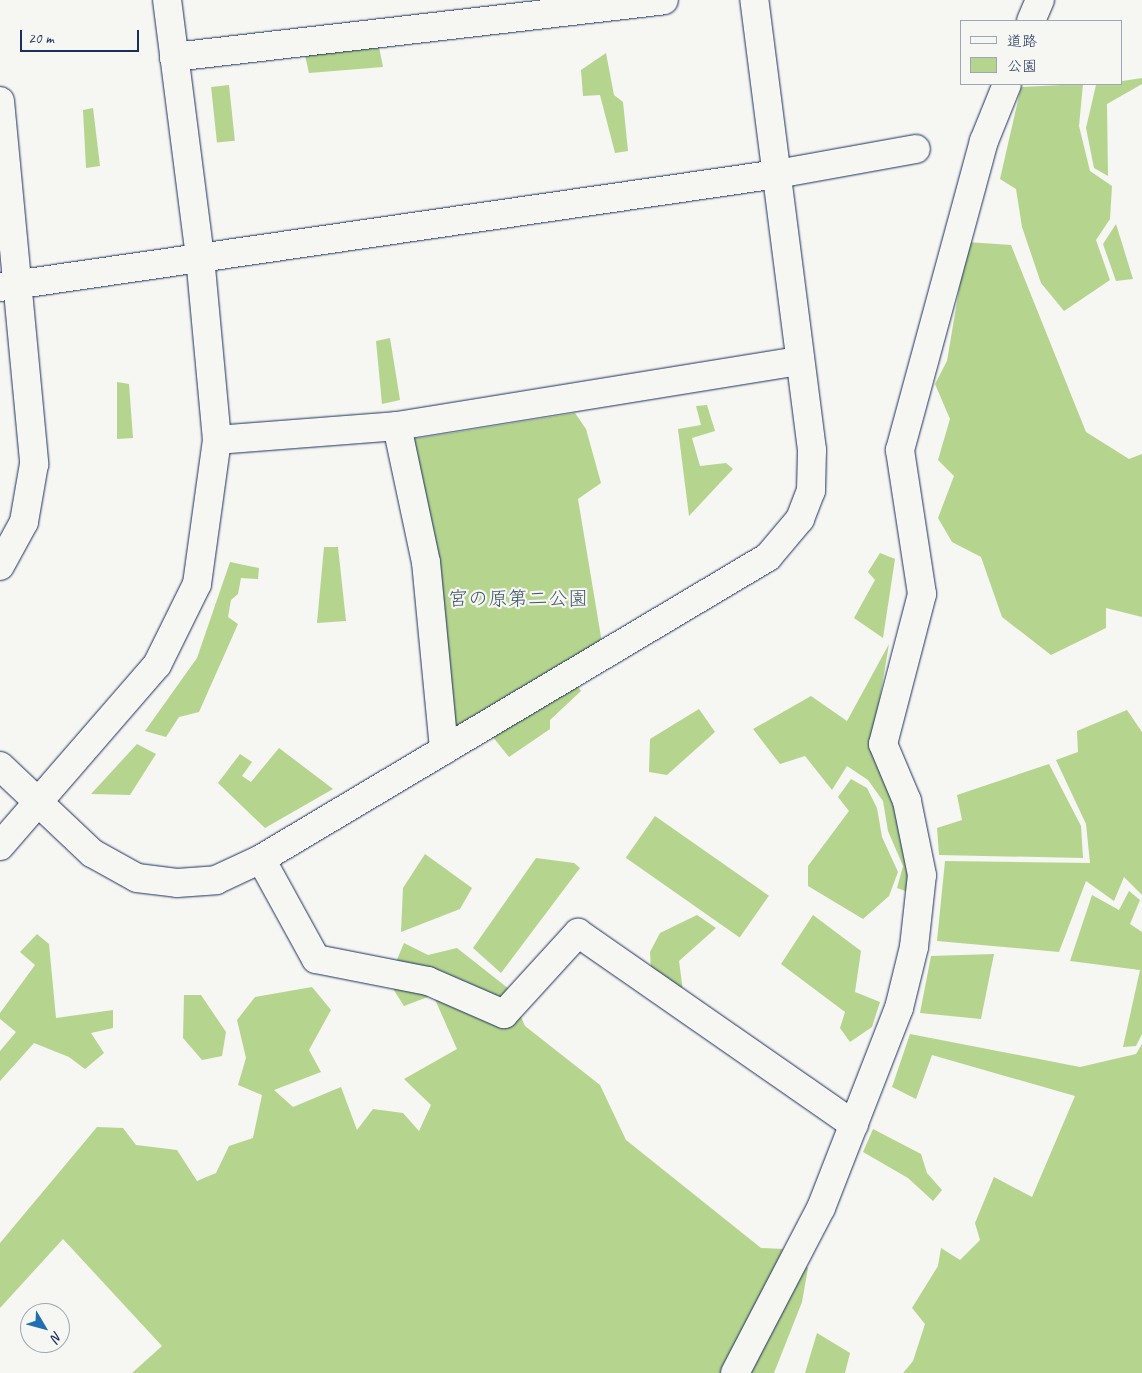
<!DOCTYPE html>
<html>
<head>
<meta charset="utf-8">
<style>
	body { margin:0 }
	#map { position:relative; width:1142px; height:1373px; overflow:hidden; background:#f6f6f2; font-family:Caveat,"Klee One",sans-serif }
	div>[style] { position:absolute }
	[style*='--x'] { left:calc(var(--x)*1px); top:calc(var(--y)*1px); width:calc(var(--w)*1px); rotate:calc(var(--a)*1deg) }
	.green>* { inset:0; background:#b5d48e; transform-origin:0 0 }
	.roads { filter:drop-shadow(0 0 1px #1b2f5e) drop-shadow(0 0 1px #1b2f5e) }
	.minor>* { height:28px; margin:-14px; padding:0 14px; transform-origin:14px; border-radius:14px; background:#f6f6f2 }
	.tertiary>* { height:28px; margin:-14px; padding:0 14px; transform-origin:14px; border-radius:14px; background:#f6f6f2 }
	span { translate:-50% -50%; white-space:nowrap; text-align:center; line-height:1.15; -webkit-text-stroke:4.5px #f6f6f2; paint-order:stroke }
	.park-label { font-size:20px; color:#42586a }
	.legend { position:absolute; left:960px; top:20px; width:162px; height:65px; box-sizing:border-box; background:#f6f6f2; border:1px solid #9ea6b7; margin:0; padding:6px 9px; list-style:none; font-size:15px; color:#1b2f5e }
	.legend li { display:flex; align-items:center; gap:10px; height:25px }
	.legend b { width:25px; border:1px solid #9ea6b7 }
	.north { position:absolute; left:20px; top:1303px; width:50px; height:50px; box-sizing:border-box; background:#f6f6f2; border:1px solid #9ea6b7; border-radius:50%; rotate:127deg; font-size:14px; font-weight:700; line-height:20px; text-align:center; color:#1b2f5e }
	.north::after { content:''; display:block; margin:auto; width:18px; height:22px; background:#1f6fb2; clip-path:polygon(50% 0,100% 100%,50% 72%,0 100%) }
	.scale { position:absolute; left:20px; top:30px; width:119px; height:22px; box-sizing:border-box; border:2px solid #1b2f5e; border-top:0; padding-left:6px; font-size:15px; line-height:18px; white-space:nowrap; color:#1b2f5e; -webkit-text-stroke:4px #f6f6f2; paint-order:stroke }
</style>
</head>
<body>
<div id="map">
	<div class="green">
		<div style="clip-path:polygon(379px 47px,383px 67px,309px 73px,305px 55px)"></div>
		<div style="clip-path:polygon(606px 53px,614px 95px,623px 102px,628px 151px,615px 153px,600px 95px,583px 96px,581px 70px)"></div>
		<div style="clip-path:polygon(1142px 78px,1142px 84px,1107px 104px,1108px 176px,1094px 168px,1086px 128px,1096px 85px)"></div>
		<div style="clip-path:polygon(1083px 84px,1079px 126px,1090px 171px,1112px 186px,1110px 219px,1096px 240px,1110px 280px,1064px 311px,1041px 283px,1022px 227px,1016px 189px,1000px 179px,1021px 87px)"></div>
		<div style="left:229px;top:85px;width:56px;height:18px;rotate:84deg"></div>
		<div style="clip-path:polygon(93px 108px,100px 166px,86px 168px,83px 110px)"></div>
		<div style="clip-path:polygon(1116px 224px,1133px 279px,1116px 281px,1103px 244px)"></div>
		<div style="clip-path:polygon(967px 242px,1011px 245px,1086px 432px,1129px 459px,1142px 454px,1142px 617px,1106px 608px,1106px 628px,1051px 655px,1002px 617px,981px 557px,952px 542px,938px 518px,954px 476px,938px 460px,950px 419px,935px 384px,947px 361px)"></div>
		<div style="clip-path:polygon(390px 338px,400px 400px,382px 404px,376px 341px)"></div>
		<div style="clip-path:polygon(117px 382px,129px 384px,133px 438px,117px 439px)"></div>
		<div style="clip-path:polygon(707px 405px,715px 431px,692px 438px,700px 466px,726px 463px,733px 469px,689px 516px,678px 429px,701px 425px,696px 406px)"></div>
		<div style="clip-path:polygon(575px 413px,586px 429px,601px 483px,578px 499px,602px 643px,454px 728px,413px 439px)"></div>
		<div style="clip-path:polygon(324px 547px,338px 547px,346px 621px,317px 623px)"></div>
		<div style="clip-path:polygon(880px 553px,895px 559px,883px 638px,854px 618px,875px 580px,868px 572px)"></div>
		<div style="clip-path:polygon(230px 562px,259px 568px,258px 579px,241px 578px,238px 594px,231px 600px,228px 617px,238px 624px,199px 712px,179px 717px,166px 737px,145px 731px,197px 658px)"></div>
		<div style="clip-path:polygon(889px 644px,872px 746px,899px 805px,914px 874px,908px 892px,897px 888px,903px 866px,888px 831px,883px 801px,868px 780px,847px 766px,832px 790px,805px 756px,780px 764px,753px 729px,811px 696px,847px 721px)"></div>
		<div style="clip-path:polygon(577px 685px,581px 691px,550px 720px,550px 729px,509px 757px,492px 736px)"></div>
		<div style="clip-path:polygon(699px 709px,715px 732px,667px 775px,649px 772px,650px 739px)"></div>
		<div style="clip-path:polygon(1127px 710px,1142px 732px,1142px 895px,1124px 877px,1114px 901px,1086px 881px,1059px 952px,937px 941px,945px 861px,1090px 863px,1086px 824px,1056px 760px,1078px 752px,1077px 731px)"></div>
		<div style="clip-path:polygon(137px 744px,156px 754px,130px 795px,91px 794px)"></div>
		<div style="clip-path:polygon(279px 748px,333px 789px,265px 828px,218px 783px,240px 754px,252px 762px,242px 776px,251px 782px)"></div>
		<div style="clip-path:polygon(1049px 764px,1081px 826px,1083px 858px,939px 855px,937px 828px,962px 820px,957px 795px)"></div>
		<div style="clip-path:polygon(851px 779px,867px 788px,877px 808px,882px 837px,898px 872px,889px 896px,863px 919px,808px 886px,808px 866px,849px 811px,838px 797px)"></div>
		<div style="left:655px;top:816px;width:139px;height:51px;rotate:35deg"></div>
		<div style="clip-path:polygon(425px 854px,472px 888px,460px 909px,401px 932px,403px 888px)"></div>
		<div style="clip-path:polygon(536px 858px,574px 863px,580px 868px,501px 973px,473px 948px)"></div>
		<div style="clip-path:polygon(1129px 891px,1140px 900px,1130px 924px,1142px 932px,1142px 1034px,1136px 1046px,1123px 1047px,1140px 970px,1070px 961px,1092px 895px,1119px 910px)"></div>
		<div style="clip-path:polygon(697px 915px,716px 928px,679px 961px,683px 991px,651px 969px,650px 952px,660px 933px)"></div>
		<div style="clip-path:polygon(813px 915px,861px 951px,855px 992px,880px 1002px,872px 1027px,850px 1042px,840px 1028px,845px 1012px,781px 964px)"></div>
		<div style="clip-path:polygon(37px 934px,49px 944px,56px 1018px,113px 1010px,113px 1028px,91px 1033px,104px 1053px,85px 1069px,69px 1057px,34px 1043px,0 1081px,0 1051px,16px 1032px,0 1019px,0 1013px,35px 965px,20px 952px)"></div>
		<div style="clip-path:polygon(404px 943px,428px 955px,457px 948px,509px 989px,525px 1026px,600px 1085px,626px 1140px,761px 1248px,784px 1249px,808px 1268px,802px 1302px,774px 1373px,132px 1373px,162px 1346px,63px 1239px,0 1308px,0 1243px,97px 1127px,123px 1128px,136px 1145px,177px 1150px,197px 1181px,216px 1173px,229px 1146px,253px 1138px,262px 1095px,238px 1085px,246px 1058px,237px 1020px,255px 997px,312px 987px,331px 1010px,309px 1050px,321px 1072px,274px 1090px,293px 1107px,341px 1087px,357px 1130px,373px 1109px,403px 1113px,419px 1131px,431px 1105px,404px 1079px,457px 1049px,433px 995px,404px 1006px,388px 981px)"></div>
		<div style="clip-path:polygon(994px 954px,981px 1019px,920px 1013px,931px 956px)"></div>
		<div style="clip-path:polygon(184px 995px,201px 995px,226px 1032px,222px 1056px,202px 1060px,183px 1038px)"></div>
		<div style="clip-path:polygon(910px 1034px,1080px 1067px,1136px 1054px,1142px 1044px,1142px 1373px,903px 1373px,913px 1361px,925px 1324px,912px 1308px,938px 1266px,941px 1248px,960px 1260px,980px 1240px,975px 1223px,994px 1177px,1032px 1197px,1075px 1096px,932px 1055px,916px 1099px,892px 1087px)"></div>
		<div style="clip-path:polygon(873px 1129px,921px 1154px,927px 1173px,942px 1190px,933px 1201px,908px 1178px,863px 1152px)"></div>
		<div style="clip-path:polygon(817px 1333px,850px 1353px,845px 1373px,805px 1373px)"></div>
	</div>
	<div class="roads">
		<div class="minor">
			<div style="--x:1031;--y:21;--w:23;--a:-67"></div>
			<div style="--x:174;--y:57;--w:493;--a:-6.6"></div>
			<div style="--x:0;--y:101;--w:365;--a:84.6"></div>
			<div style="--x:34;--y:464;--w:59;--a:99.8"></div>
			<div style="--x:24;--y:522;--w:50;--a:118.6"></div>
			<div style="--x:0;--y:287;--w:785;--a:-8.27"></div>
			<div style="--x:777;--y:174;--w:141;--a:-10.2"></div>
			<div style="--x:397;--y:426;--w:139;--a:78"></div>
			<div style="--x:426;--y:562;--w:189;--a:84.5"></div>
			<div style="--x:217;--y:440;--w:181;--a:-4.4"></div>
			<div style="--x:397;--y:426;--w:406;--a:-9.2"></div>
			<div style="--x:0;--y:766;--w:127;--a:43.4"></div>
			<div style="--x:92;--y:853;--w:51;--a:29.1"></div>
			<div style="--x:137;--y:878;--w:40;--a:7.1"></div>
			<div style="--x:177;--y:883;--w:39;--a:-4"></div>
			<div style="--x:216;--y:880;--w:50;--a:-25"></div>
			<div style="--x:261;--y:859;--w:590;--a:-30.78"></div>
			<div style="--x:768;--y:557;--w:50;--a:-49.9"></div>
			<div style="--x:800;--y:519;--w:30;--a:-69"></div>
			<div style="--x:811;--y:491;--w:41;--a:-88.6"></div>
			<div style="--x:812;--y:450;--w:454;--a:-97.3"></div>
			<div style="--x:261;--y:859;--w:114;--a:61.2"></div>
			<div style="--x:316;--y:959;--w:114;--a:11.1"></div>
			<div style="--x:428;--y:981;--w:83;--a:23.5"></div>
			<div style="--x:504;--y:1014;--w:110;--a:-47.6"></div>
			<div style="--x:578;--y:933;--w:336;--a:34.8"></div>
			<div style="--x:735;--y:1373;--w:186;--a:-62.5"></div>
			<div style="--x:821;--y:1208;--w:215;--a:-68.7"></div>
			<div style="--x:899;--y:1008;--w:63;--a:-76.2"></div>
			<div style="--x:914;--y:947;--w:72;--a:-83.7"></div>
			<div style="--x:922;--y:875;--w:76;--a:-101.5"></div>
			<div style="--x:907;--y:801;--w:62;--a:-112.8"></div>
			<div style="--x:883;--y:744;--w:155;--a:-75.4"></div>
			<div style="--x:922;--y:594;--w:146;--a:-98.7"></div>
			<div style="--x:900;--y:450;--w:320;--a:-74.8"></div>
			<div style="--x:984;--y:141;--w:61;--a:-68"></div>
		</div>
		<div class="tertiary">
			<div style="--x:0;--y:846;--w:240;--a:-49.1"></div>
			<div style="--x:157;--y:665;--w:90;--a:-63.7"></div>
			<div style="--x:197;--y:584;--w:145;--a:-82.1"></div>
			<div style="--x:217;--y:440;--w:184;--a:-95.3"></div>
			<div style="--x:200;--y:257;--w:259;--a:-97.3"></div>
		</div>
	</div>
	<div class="park-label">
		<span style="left:518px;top:598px">宮の原第二公園</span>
	</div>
	<ul class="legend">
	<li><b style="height:6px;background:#f6f6f2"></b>道路</li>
	<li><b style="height:14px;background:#b5d48e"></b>公園</li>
	</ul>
	<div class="north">N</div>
	<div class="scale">20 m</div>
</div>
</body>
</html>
